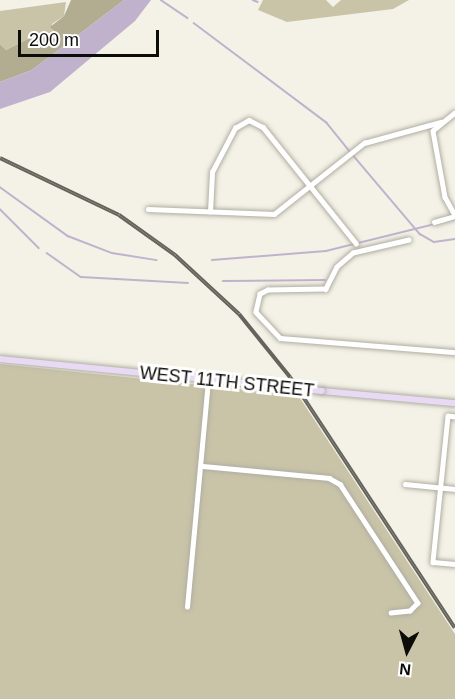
<!DOCTYPE html>
<html>
<head>
<meta charset="utf-8">
<style>
	body { margin:0 }
	#map { position:relative; width:455px; height:699px; overflow:hidden; background:#f4f2e6; font-family:Arial,sans-serif }
	div>[style] { position:absolute }
	[style*='--x'] { left:calc(var(--x)*1px); top:calc(var(--y)*1px); width:calc(var(--w)*1px); rotate:calc(var(--a)*1deg) }
	.green>* { inset:0; background:#c9c4a8 }
	.forest>* { inset:0; background:#b2ad90 }
	.water>* { inset:0; background:#c0b2cd }
	.stream>* { height:1.5px; margin:-0.75px; padding:0 0.75px; transform-origin:0.75px; border-radius:0.75px; background:#c0b2cd }
	.roads { filter:drop-shadow(0 0 2px #b0aea3) drop-shadow(0 0 2px #b0aea3) }
	.street>* { height:4.5px; margin:-2.25px; padding:0 2.25px; transform-origin:2.25px; border-radius:2.25px; background:#fff }
	.secondary>* { height:6px; margin:-3px; padding:0 3px; transform-origin:3px; border-radius:3px; background:#e8d9f4 }
	.rail>* { height:4px; margin-top:-2px; transform-origin:0; background:repeating-linear-gradient(90deg,#fff 0 4.5px,#64635c 0 9px); box-sizing:border-box; border-block:2px solid #64635c }
	.bridges { filter:drop-shadow(0 0 2px #b0aea3) drop-shadow(0 0 2px #b0aea3) }
	.secondary-bridge>* { height:6px; margin:-3px; padding:0 3px; transform-origin:3px; border-radius:3px; background:#e8d9f4 }
	span { translate:-50% -50%; white-space:nowrap; text-align:center; line-height:1.15; -webkit-text-stroke:6px #fff; paint-order:stroke }
	.street-label { font-size:18px; color:#0c0c08 }
	.north { position:absolute; left:377px; top:621px; width:60px; height:60px; -webkit-text-stroke:4px #fff; paint-order:stroke; rotate:186deg; font-size:16px; font-weight:700; line-height:24px; text-align:center; color:#0c0c08 }
	.north::after { content:''; display:block; margin:auto; width:21px; height:27px; background:#0c0c08; clip-path:polygon(50% 0,100% 100%,50% 72%,0 100%) }
	.scale { position:absolute; left:18px; top:30px; width:141px; height:27px; box-sizing:border-box; border:3px solid #0c0c08; border-top:0; padding-left:8px; font-size:18px; line-height:21px; white-space:nowrap; color:#0c0c08; -webkit-text-stroke:4px #fff; paint-order:stroke }
</style>
</head>
<body>
<div id="map">
	<div class="green">
		<div style="clip-path:polygon(263px 0,326px 0,333px 7px,341px 0,409px 0,393px 9px,287px 22px,258px 10px)"></div>
		<div style="clip-path:polygon(66px 2px,64px 16px,52px 24px,54px 39px,36px 45px,30px 38px,6px 50px,0 44px,0 11px)"></div>
		<div style="clip-path:polygon(0 364px,298px 395px,455px 634px,455px 699px,0 699px)"></div>
	</div>
	<div class="forest">
		<div style="clip-path:polygon(71px 0,124px 0,32px 70px,0 82px,0 44px,6px 50px,30px 38px,36px 44px,54px 39px,57px 34px,50px 27px,64px 16px)"></div>
	</div>
	<div class="water">
		<div style="clip-path:polygon(124px 0,151px 0,135px 21px,50px 92px,0 109px,0 82px,32px 70px)"></div>
	</div>
	<div class="stream">
		<div style="--x:161;--y:0;--w:32;--a:34"></div>
		<div style="--x:253;--y:0;--w:5;--a:22"></div>
		<div style="--x:194;--y:23;--w:166;--a:36.9"></div>
		<div style="--x:327;--y:123;--w:36;--a:51"></div>
		<div style="--x:353;--y:155;--w:104;--a:49.7"></div>
		<div style="--x:420;--y:234;--w:16;--a:30"></div>
		<div style="--x:434;--y:242;--w:21;--a:-8"></div>
		<div style="--x:0;--y:187;--w:84;--a:35.8"></div>
		<div style="--x:68;--y:236;--w:47;--a:21.1"></div>
		<div style="--x:112;--y:253;--w:45;--a:9"></div>
		<div style="--x:0;--y:209;--w:55;--a:45"></div>
		<div style="--x:47;--y:253;--w:42;--a:35.2"></div>
		<div style="--x:81;--y:277;--w:107;--a:3.2"></div>
		<div style="--x:212;--y:260;--w:114;--a:-4.5"></div>
		<div style="--x:326;--y:251;--w:133;--a:-13.9"></div>
		<div style="--x:223;--y:281;--w:102;--a:-0.6"></div>
	</div>
	<div class="roads">
		<div class="street">
			<div style="--x:455;--y:113;--w:28;--a:141"></div>
			<div style="--x:433;--y:131;--w:67;--a:79.7"></div>
			<div style="--x:445;--y:197;--w:21;--a:61"></div>
			<div style="--x:148;--y:209;--w:126;--a:2.3"></div>
			<div style="--x:274;--y:214;--w:115;--a:-38.3"></div>
			<div style="--x:364;--y:143;--w:80;--a:-15.3"></div>
			<div style="--x:210;--y:212;--w:40;--a:-87.1"></div>
			<div style="--x:212;--y:172;--w:50;--a:-62.4"></div>
			<div style="--x:235;--y:128;--w:16;--a:-30"></div>
			<div style="--x:249;--y:120;--w:16;--a:27"></div>
			<div style="--x:263;--y:127;--w:149;--a:51.3"></div>
			<div style="--x:434;--y:222;--w:22;--a:-16"></div>
			<div style="--x:409;--y:240;--w:57;--a:166.9"></div>
			<div style="--x:353;--y:253;--w:21;--a:139"></div>
			<div style="--x:337;--y:267;--w:25;--a:117"></div>
			<div style="--x:326;--y:289;--w:58;--a:179"></div>
			<div style="--x:268;--y:290;--w:9;--a:153"></div>
			<div style="--x:260;--y:294;--w:18;--a:103"></div>
			<div style="--x:256;--y:312;--w:35;--a:47"></div>
			<div style="--x:280;--y:338;--w:176;--a:4.6"></div>
			<div style="--x:455;--y:417;--w:7;--a:-172"></div>
			<div style="--x:448;--y:416;--w:147;--a:95.9"></div>
			<div style="--x:433;--y:562;--w:22;--a:5"></div>
			<div style="--x:203;--y:466;--w:127;--a:5.4"></div>
			<div style="--x:329;--y:478;--w:13;--a:29"></div>
			<div style="--x:340;--y:484;--w:142;--a:56.8"></div>
			<div style="--x:418;--y:603;--w:11;--a:135"></div>
			<div style="--x:410;--y:611;--w:19;--a:174"></div>
			<div style="--x:405;--y:484;--w:50;--a:5.7"></div>
			<div style="--x:187;--y:607;--w:228;--a:-84.7"></div>
		</div>
		<div class="secondary">
			<div style="--x:0;--y:359;--w:278;--a:5.6"></div>
			<div style="--x:322;--y:391;--w:134;--a:5.2"></div>
		</div>
	</div>
	<div class="rail">
		<div style="--x:0;--y:158;--w:132;--a:25.6"></div>
		<div style="--x:119;--y:215;--w:69;--a:35.5"></div>
		<div style="--x:175;--y:255;--w:87;--a:42.7"></div>
		<div style="--x:239;--y:314;--w:81;--a:51"></div>
		<div style="--x:290;--y:377;--w:300;--a:56.7"></div>
	</div>
	<div class="bridges">
		<div class="secondary-bridge">
			<div style="--x:277;--y:386;--w:45;--a:6.3"></div>
		</div>
	</div>
	<div class="street-label">
		<span style="left:227px;top:382px;rotate:6deg">WEST 11TH STREET</span>
	</div>
	<div class="north">N</div>
	<div class="scale">200 m</div>
</div>
</body>
</html>
